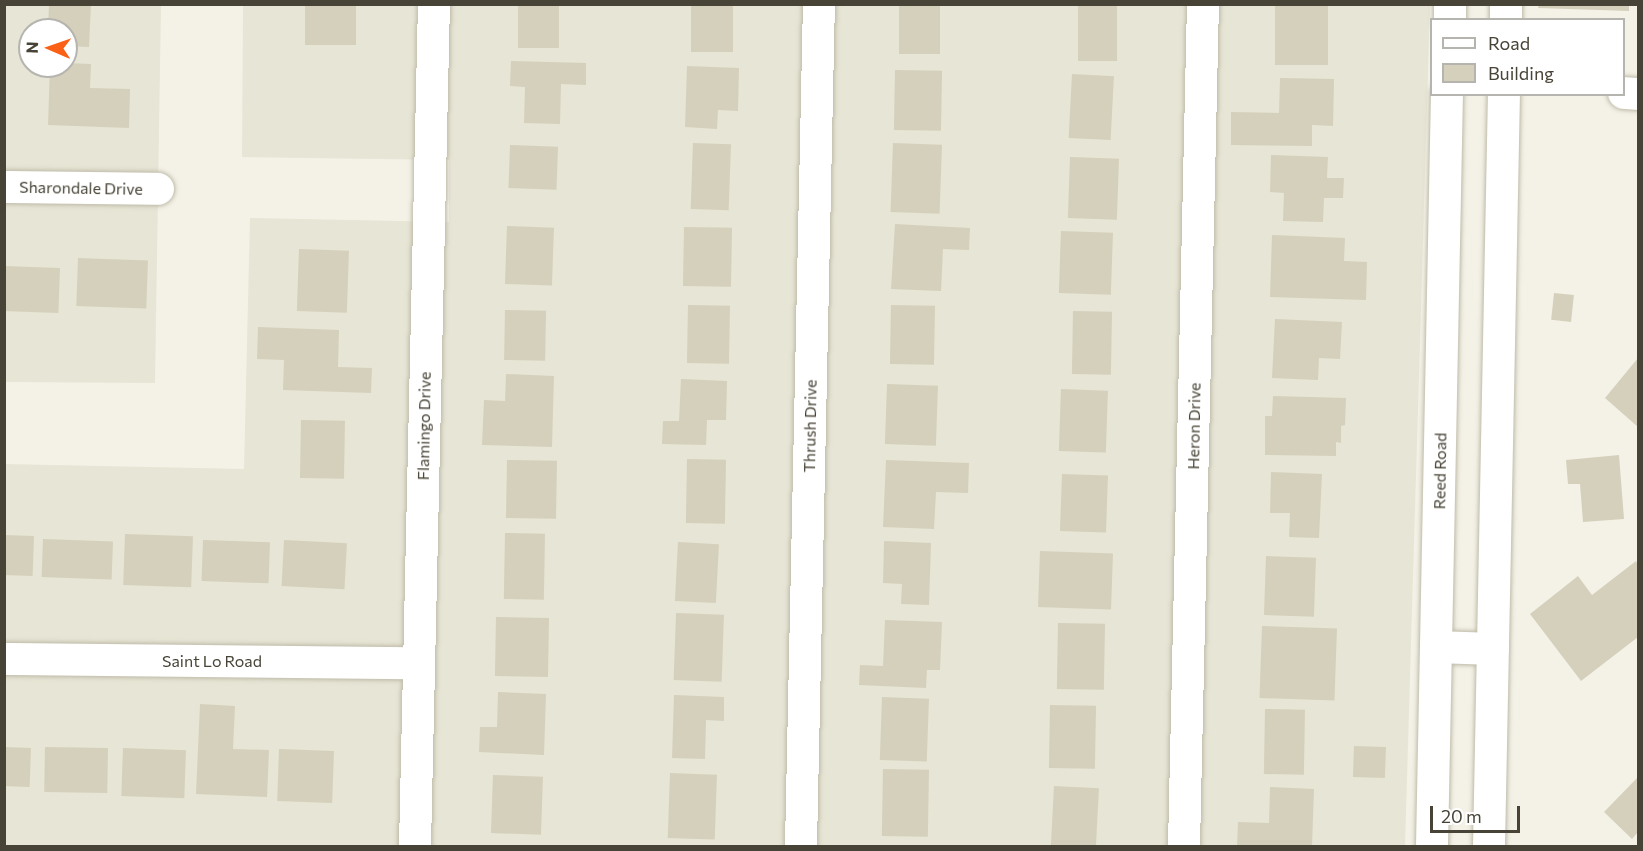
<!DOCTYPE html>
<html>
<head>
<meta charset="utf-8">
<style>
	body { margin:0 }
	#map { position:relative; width:1643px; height:851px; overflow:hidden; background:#f4f2e7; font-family:Commissioner,sans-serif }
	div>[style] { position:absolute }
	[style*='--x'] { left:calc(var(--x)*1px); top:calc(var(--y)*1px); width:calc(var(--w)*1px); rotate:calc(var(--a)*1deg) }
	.residential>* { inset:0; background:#e7e5d5 }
	.building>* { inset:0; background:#d5d0bc; transform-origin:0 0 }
	.roads { filter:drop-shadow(0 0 2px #bfbba9) drop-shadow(0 0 2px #bfbba9) }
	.minor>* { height:32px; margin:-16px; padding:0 16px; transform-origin:16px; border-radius:16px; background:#fff }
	span { translate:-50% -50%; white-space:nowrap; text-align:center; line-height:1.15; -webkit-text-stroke:4.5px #fff; paint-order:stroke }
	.street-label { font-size:16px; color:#474336 }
	.frame { position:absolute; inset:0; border:6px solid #474336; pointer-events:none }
	.legend { position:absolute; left:1430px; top:18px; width:195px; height:78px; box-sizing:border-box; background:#fff; border:2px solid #b5b4af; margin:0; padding:8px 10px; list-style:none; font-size:18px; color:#474336 }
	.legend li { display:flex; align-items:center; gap:12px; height:30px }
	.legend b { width:30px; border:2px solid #b5b4af }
	.north { position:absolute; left:18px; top:18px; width:60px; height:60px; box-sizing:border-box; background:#fff; border:2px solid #b5b4af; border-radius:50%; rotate:272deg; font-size:16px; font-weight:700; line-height:24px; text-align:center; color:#474336 }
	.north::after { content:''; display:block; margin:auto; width:21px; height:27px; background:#fb6017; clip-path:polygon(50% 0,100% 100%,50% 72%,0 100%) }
	.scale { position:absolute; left:1430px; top:806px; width:90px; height:27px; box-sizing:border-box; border:3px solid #474336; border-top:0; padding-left:8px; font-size:18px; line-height:21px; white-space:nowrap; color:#474336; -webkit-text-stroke:4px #fff; paint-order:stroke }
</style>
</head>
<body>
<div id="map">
	<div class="residential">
		<div style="clip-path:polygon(evenodd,5px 5px,161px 5px,155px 383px,5px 382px,5px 5px,30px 30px,66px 30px,66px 66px,30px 66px,30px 30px)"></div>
		<div style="clip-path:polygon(243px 5px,1430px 5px,1405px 846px,5px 846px,5px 464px,244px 469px,250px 218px,449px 222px,449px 160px,242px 157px)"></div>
	</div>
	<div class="building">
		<div style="clip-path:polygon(49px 4px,91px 4px,89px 47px,66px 46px,66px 30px,48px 30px)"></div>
		<div style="left:305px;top:4px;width:51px;height:41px"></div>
		<div style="left:691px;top:4px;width:42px;height:48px"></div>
		<div style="left:1078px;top:4px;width:39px;height:57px"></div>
		<div style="left:1275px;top:4px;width:53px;height:61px"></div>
		<div style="clip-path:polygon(1539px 4px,1629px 4px,1629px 11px,1538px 8px)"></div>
		<div style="left:518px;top:5px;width:41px;height:43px"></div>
		<div style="left:899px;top:5px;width:41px;height:49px"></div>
		<div style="clip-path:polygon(511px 61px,586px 63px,586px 85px,561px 84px,560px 124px,524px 123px,525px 87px,510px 86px)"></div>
		<div style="clip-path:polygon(66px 63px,91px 64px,90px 88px,130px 89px,129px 128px,48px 125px,50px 66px,66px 66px)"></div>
		<div style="clip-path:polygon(687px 66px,739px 68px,738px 111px,718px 110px,717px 129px,685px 127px)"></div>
		<div style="left:895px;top:70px;width:47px;height:60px;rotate:1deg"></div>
		<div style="left:1072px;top:74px;width:42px;height:64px;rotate:3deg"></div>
		<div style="clip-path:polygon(1280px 78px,1334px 79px,1333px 126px,1312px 125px,1312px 146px,1231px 145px,1231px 112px,1279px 113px)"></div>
		<div style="left:693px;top:143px;width:38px;height:66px;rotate:2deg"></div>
		<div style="left:893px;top:143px;width:49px;height:69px;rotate:2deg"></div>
		<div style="left:510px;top:145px;width:48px;height:43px;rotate:2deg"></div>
		<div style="clip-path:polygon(1271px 155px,1328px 157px,1327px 178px,1344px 178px,1343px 198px,1324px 198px,1323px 222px,1283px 221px,1284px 193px,1270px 192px)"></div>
		<div style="left:1070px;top:157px;width:49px;height:61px;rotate:2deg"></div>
		<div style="clip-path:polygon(895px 224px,970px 228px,969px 250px,943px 249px,941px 291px,891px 289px)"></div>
		<div style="left:507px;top:226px;width:47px;height:58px;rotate:2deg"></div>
		<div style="left:684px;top:227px;width:48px;height:59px;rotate:1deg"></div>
		<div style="left:1061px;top:231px;width:52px;height:62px;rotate:2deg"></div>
		<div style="clip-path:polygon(1272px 235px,1345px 238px,1344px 261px,1367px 262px,1366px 300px,1270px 297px)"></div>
		<div style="left:299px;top:249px;width:50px;height:62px;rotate:2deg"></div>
		<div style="left:78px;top:258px;width:70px;height:48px;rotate:2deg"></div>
		<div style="left:4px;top:266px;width:56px;height:45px;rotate:2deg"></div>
		<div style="left:1554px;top:293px;width:20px;height:27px;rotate:6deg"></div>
		<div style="left:688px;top:305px;width:42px;height:58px;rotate:1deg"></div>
		<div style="left:891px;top:305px;width:44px;height:59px;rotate:1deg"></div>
		<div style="left:505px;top:310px;width:41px;height:50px;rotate:1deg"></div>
		<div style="left:1073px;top:311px;width:39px;height:63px;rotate:1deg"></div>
		<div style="clip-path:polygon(1275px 319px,1342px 322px,1340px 359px,1319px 358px,1318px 380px,1272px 378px)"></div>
		<div style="clip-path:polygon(258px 327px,339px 330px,338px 367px,372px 368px,371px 393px,283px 390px,284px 360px,257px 359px)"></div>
		<div style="clip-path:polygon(1638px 358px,1638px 427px,1605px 398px)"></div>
		<div style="clip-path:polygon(506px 374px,554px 376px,552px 447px,482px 445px,484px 400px,505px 401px)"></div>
		<div style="clip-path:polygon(681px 379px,727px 381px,726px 420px,707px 420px,706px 445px,662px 444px,663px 421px,679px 421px)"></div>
		<div style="left:887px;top:384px;width:51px;height:60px;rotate:2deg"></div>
		<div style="left:1061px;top:389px;width:47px;height:62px;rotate:2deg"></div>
		<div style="clip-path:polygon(1273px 396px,1346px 398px,1345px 425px,1341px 426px,1341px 443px,1336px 442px,1336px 456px,1265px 455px,1265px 416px,1272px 416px)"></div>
		<div style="left:301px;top:420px;width:44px;height:58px;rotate:1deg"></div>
		<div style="clip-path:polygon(1619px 455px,1624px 519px,1583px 522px,1580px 484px,1568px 484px,1566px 460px)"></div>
		<div style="left:687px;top:459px;width:39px;height:64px;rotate:1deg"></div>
		<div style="left:507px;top:460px;width:50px;height:58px;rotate:1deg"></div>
		<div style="clip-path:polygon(886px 460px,969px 463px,968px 493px,936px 492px,934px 529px,883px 527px)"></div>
		<div style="clip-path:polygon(1271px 472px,1322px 474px,1319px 538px,1289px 537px,1290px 513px,1270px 513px)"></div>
		<div style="left:1062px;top:474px;width:46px;height:57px;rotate:2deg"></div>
		<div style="left:505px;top:533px;width:40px;height:66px;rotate:1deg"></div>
		<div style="left:125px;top:534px;width:68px;height:51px;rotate:2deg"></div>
		<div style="left:4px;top:535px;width:30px;height:40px;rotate:2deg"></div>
		<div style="left:43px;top:539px;width:70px;height:38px;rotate:2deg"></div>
		<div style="left:203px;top:540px;width:67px;height:41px;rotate:2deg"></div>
		<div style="left:284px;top:540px;width:63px;height:46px;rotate:3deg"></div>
		<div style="clip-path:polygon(884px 541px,931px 543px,929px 605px,901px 604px,902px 584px,883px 583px)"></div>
		<div style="left:678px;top:542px;width:41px;height:59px;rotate:3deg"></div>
		<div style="left:1040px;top:551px;width:73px;height:56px;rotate:2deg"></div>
		<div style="left:1266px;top:556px;width:50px;height:59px;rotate:2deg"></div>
		<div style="clip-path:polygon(1636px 561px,1638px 565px,1638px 637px,1581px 681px,1530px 614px,1578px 576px,1592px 595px)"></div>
		<div style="left:676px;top:613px;width:48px;height:67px;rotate:2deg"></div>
		<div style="left:496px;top:617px;width:53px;height:59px;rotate:1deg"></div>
		<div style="clip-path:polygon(885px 620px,942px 622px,940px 670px,927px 670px,926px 688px,859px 685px,860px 665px,883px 666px)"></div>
		<div style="left:1058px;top:623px;width:47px;height:66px;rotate:1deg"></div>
		<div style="left:1262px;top:626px;width:75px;height:72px;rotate:2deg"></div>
		<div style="clip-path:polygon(498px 692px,546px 694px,544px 755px,479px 752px,480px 727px,497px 727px)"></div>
		<div style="clip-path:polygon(674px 695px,724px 697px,724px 721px,706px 720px,705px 759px,672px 758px)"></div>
		<div style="left:882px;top:697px;width:47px;height:63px;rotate:2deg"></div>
		<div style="clip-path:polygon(200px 704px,235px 706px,233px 749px,269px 750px,267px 797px,196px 794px)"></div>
		<div style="left:1050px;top:705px;width:46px;height:63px;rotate:1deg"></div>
		<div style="left:1265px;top:709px;width:40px;height:65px;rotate:1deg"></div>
		<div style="left:1354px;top:746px;width:32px;height:31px;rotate:2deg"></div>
		<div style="left:4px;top:747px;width:27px;height:39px;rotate:2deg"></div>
		<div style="left:45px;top:747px;width:63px;height:45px;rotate:1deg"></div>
		<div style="left:123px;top:748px;width:63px;height:48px;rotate:2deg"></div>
		<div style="left:279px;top:749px;width:55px;height:52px;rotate:2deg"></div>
		<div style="left:883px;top:769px;width:46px;height:67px;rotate:1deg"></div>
		<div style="left:670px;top:773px;width:47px;height:65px;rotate:2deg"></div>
		<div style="left:493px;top:775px;width:50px;height:58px;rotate:2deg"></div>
		<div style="clip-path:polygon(1638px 777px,1638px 832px,1632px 839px,1604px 812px)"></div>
		<div style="left:1054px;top:786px;width:45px;height:60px;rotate:3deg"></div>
		<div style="clip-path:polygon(1270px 787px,1314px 789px,1312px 846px,1237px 846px,1238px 822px,1269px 823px)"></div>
	</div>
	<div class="roads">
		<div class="minor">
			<div style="--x:1450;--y:20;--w:16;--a:-90"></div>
			<div style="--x:1506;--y:20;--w:16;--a:-90"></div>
			<div style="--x:1624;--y:93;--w:14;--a:4"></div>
			<div style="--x:4;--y:187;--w:154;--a:0.7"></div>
			<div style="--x:1437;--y:647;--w:56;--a:2"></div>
			<div style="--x:4;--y:659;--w:415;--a:0.6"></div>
			<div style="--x:415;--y:846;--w:842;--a:-88.71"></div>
			<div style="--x:801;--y:846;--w:842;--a:-88.78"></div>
			<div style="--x:1184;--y:846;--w:842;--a:-88.71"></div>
			<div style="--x:1432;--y:846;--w:752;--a:-88.86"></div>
			<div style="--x:1489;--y:846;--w:752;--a:-88.86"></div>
		</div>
	</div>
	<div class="street-label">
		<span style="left:81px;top:188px;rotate:1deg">Sharondale Drive</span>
		<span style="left:424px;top:426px;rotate:-89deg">Flamingo Drive</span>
		<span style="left:810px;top:426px;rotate:-89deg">Thrush Drive</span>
		<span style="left:1194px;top:426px;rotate:-89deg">Heron Drive</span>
		<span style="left:1440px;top:471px;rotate:-89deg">Reed Road</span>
		<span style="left:212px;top:661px">Saint Lo Road</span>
	</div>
	<div class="frame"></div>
	<ul class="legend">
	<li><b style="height:8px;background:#fff"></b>Road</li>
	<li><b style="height:16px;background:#d5d0bc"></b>Building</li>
	</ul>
	<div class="north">N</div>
	<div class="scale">20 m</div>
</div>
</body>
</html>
